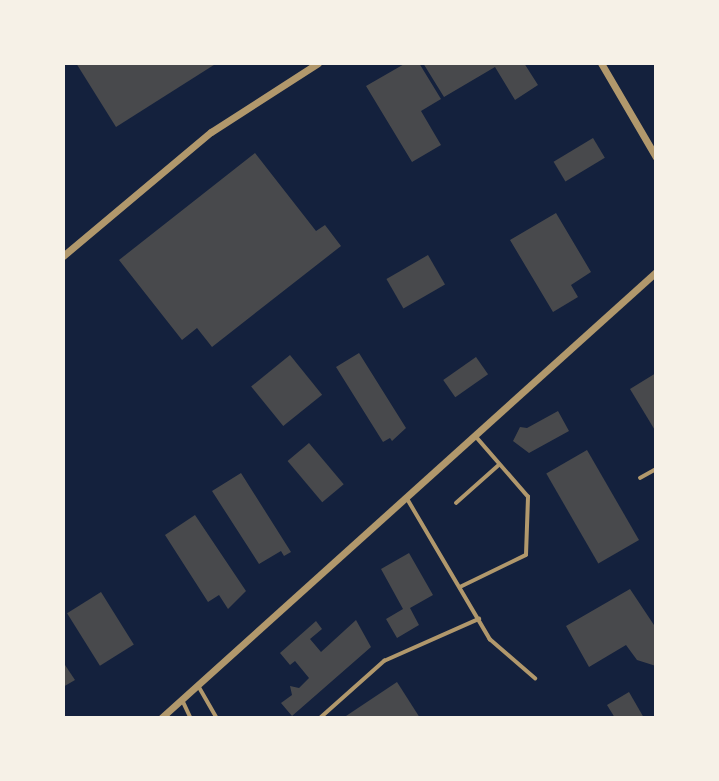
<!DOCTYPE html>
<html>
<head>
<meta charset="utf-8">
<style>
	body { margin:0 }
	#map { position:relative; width:719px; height:781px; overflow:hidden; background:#14213d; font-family:Merriweather,serif }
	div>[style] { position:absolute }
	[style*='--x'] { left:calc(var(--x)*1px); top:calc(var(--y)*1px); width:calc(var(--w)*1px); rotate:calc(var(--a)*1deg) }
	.building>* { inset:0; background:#48494c; transform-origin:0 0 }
	.service>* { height:3.5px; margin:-1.75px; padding:0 1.75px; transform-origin:1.75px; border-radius:1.75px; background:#b1986c }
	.minor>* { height:7px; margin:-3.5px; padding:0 3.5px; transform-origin:3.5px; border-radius:3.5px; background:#b1986c }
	span { translate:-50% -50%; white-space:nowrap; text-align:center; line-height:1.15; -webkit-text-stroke:5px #f6f1e7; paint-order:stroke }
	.frame { position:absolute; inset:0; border:65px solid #f6f1e7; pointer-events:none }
</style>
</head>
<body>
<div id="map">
	<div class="building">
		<div style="clip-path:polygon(76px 63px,217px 63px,116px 127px)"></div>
		<div style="clip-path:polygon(406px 63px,419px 63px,441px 99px,421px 111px,441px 145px,412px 162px,366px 86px)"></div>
		<div style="clip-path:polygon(423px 63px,524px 63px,538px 85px,515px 100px,495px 67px,444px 97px)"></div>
		<div style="left:593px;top:138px;width:23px;height:46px;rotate:59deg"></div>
		<div style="clip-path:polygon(255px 153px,316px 231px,325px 225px,341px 246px,212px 347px,197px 328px,182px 340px,119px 260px)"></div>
		<div style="clip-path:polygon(556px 213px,591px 272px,571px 285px,578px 297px,553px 312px,510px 240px)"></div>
		<div style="left:428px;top:255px;width:34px;height:48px;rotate:60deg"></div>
		<div style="clip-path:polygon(359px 353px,406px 428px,392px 441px,390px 438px,383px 442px,336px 367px)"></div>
		<div style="left:290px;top:355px;width:51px;height:50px;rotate:51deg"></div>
		<div style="left:476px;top:357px;width:21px;height:40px;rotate:55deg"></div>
		<div style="clip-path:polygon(656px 373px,656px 432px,630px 389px)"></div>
		<div style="clip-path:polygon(558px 411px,569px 431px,529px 453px,513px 441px,520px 427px,527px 428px)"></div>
		<div style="left:309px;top:443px;width:54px;height:28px;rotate:50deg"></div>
		<div style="left:587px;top:450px;width:104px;height:47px;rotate:60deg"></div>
		<div style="clip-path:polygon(241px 473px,291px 552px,284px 556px,281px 551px,259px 564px,212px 491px)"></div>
		<div style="clip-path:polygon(195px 515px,246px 591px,228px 609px,219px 595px,208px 602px,165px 535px)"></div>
		<div style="clip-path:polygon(409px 553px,433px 595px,410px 608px,419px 625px,397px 638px,386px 619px,403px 609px,381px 569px)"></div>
		<div style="clip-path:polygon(630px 589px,656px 628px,656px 666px,637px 660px,626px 645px,589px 667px,566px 626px)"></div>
		<div style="left:101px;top:592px;width:62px;height:40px;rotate:58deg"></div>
		<div style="clip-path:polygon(356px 620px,371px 647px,292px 716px,281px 703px,292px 695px,290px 686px,299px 688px,309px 678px,295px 661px,290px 665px,280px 653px,316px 621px,322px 629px,310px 639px,321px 652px)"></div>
		<div style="clip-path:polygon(63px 662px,75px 680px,63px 687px)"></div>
		<div style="clip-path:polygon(397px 682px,420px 718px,343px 718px)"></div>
		<div style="clip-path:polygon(629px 692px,644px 718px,615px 718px,607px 705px)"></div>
	</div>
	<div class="service">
		<div style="--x:640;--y:478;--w:18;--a:-29"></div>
		<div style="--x:407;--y:498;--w:164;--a:59.5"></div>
		<div style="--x:490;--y:639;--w:60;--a:40.9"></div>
		<div style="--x:456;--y:503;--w:57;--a:-41.5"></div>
		<div style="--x:460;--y:587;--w:73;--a:-25.9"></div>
		<div style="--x:526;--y:555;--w:58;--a:-88"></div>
		<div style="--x:528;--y:497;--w:81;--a:-131"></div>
		<div style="--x:198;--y:685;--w:38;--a:60"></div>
		<div style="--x:183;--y:701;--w:19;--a:65"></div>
		<div style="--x:320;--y:718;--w:86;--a:-41.7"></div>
		<div style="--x:384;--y:661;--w:104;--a:-23.9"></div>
	</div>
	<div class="minor">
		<div style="--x:601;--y:63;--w:109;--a:59.7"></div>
		<div style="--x:63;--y:256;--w:193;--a:-40"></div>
		<div style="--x:211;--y:132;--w:127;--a:-32.8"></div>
		<div style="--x:161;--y:718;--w:666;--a:-42.02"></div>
	</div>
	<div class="frame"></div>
</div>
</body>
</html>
